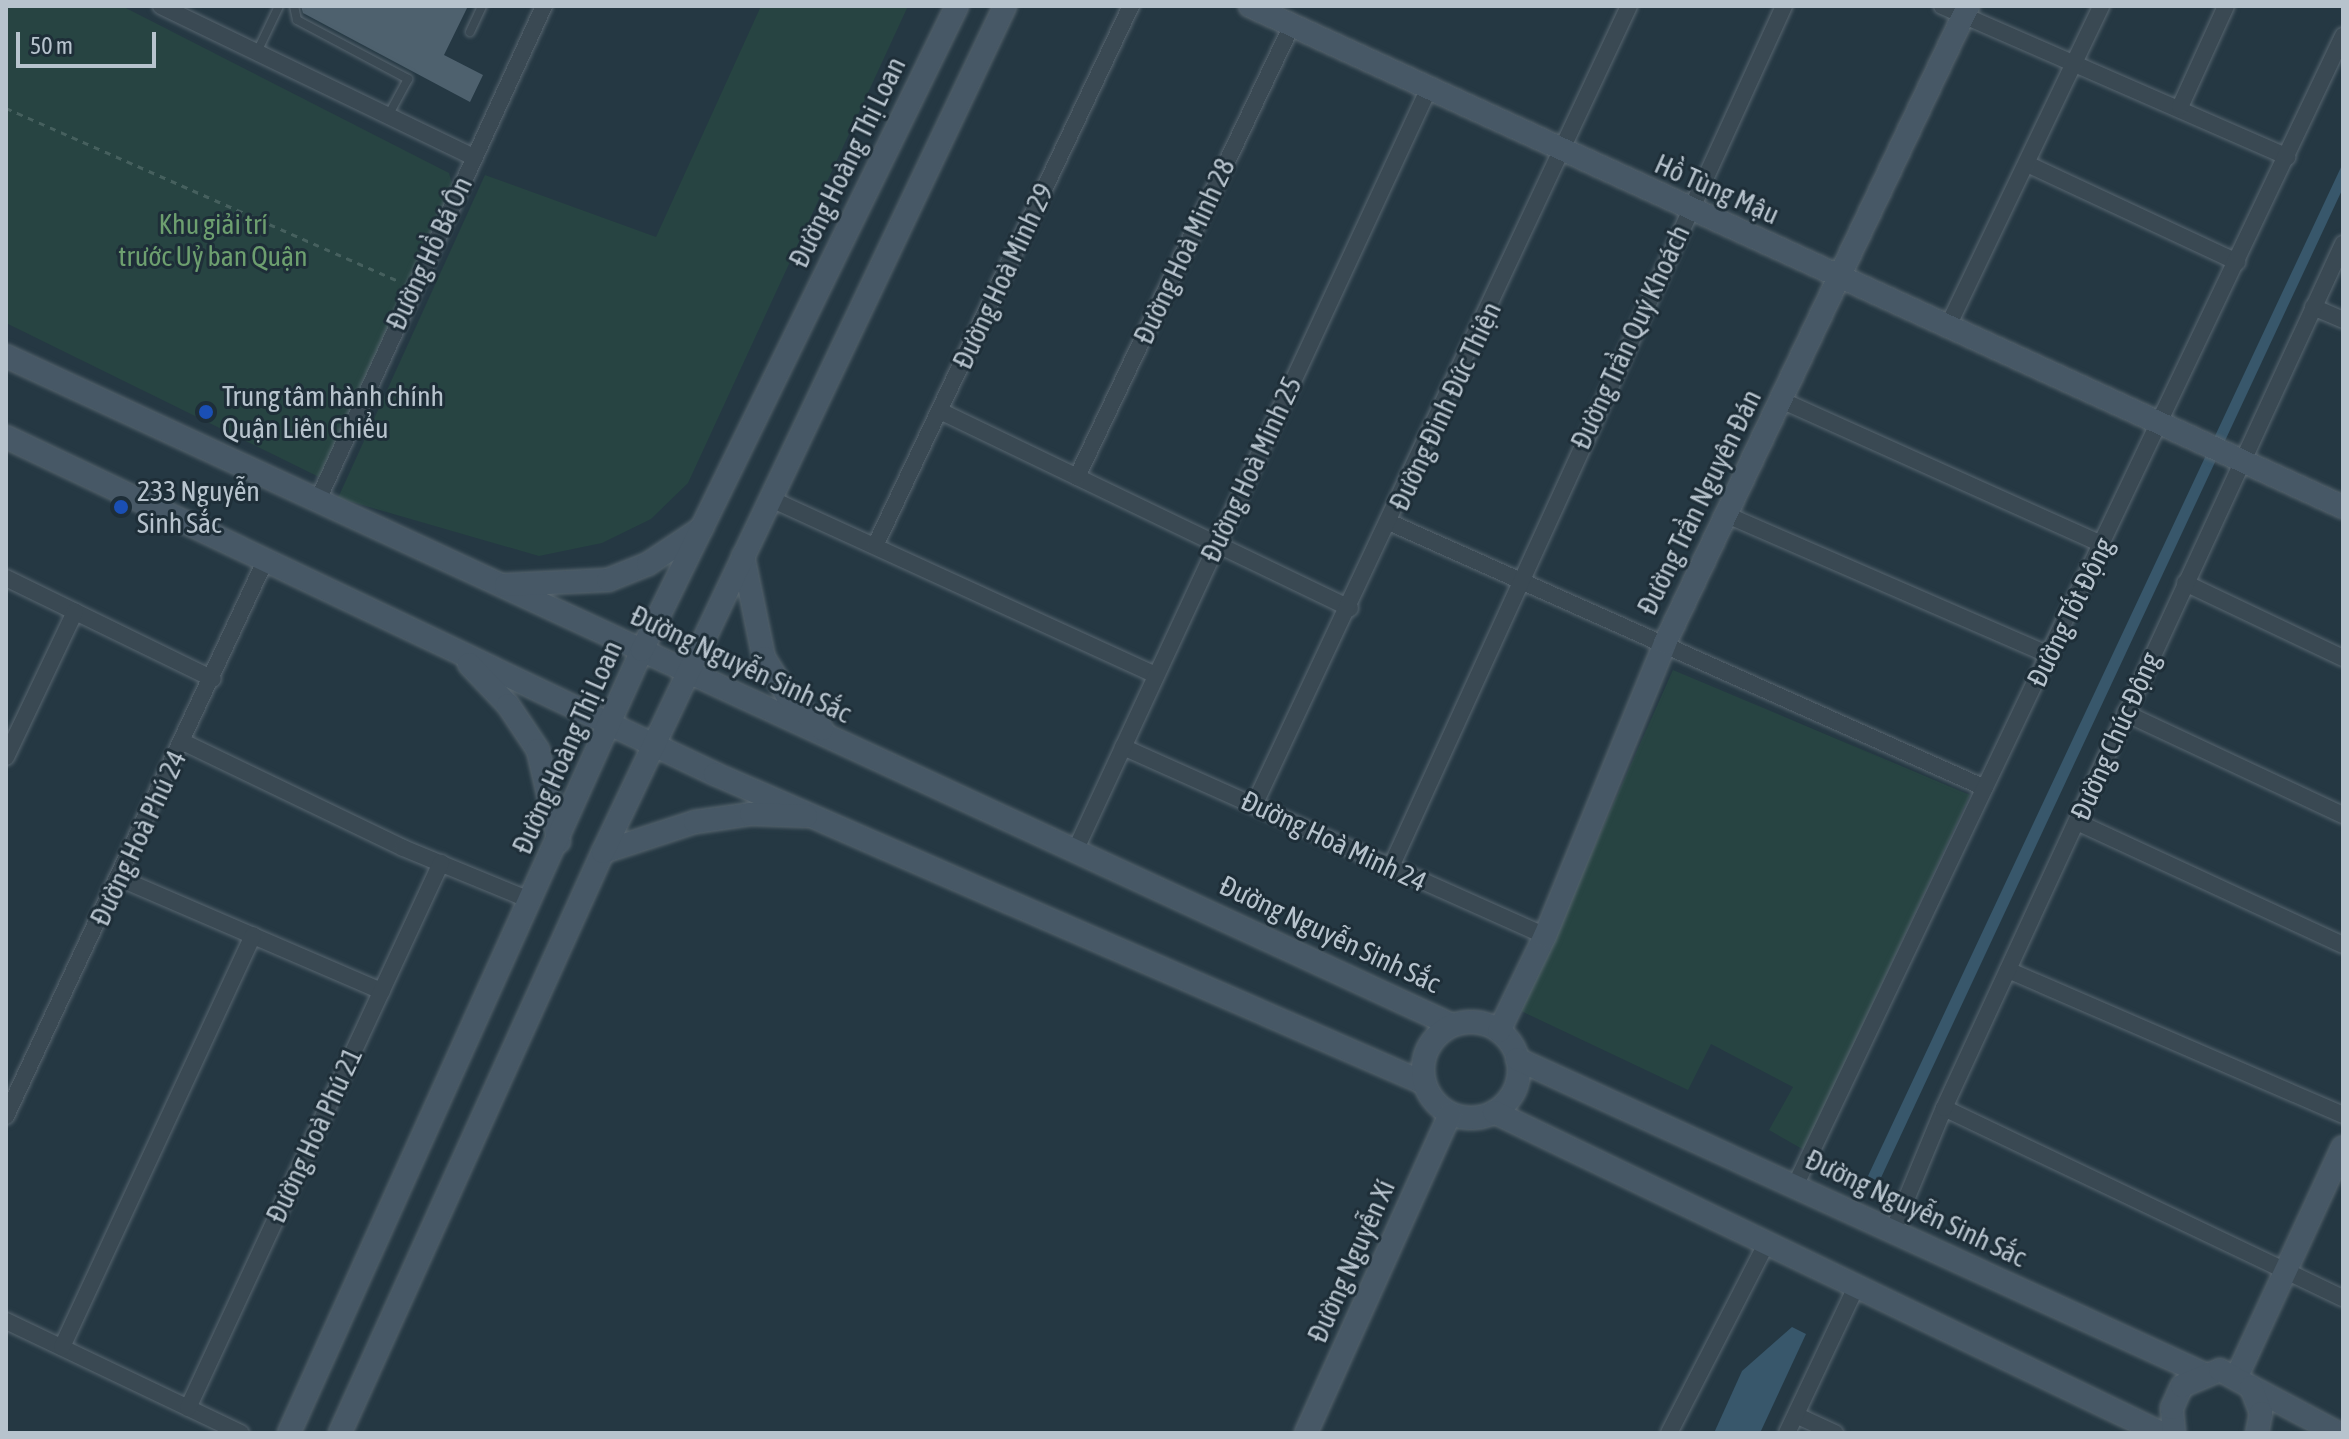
<!DOCTYPE html>
<html>
<head>
<meta charset="utf-8">
<style>
	body { margin:0 }
	#map { position:relative; width:2349px; height:1439px; overflow:hidden; background:#253843; font-family:"Asap Condensed",sans-serif }
	div>[style] { position:absolute }
	[style*='--x'] { left:calc(var(--x)*1px); top:calc(var(--y)*1px); width:calc(var(--w)*1px); rotate:calc(var(--a)*1deg) }
	.green>* { inset:0; background:#274442 }
	.water>* { inset:0; background:#38576b }
	.building>* { inset:0; background:#4e616e }
	.path>* { height:3px; margin-top:-1.5px; transform-origin:0; background:repeating-linear-gradient(90deg,#46605e 0 6px,transparent 0 12px) }
	.roads { filter:drop-shadow(0 0 2px #586670) drop-shadow(0 0 2px #586670) }
	.lane>* { height:8px; margin:-4px; padding:0 4px; transform-origin:4px; border-radius:4px; background:#3a4953 }
	.street>* { height:16px; margin:-8px; padding:0 8px; transform-origin:8px; border-radius:8px; background:#3a4953 }
	.secondary>* { height:22px; margin:-11px; padding:0 11px; transform-origin:11px; border-radius:11px; background:#475866 }
	.secondary>.ring { margin:-11px; padding:0; box-sizing:content-box; background:none; border:22px solid #475866; border-radius:50% }
	.dots>* { width:22px; height:22px; translate:-50% -50%; box-sizing:border-box; border:4px solid #1e2e38; border-radius:50% }
	span { translate:-50% -50%; white-space:nowrap; text-align:center; line-height:1.15; -webkit-text-stroke:6px #1e2e38; paint-order:stroke }
	.street-label { font-size:28px; color:#b7c3cd }
	.park-label { font-size:28px; color:#6d9f6f }
	.poi-label { font-size:28px; color:#b7c3cd }
	.left { translate:0 -50%; text-align:left }
	.frame { position:absolute; inset:0; border:8px solid #b7c3cd; pointer-events:none }
	.scale { position:absolute; left:16px; top:32px; width:140px; height:36px; box-sizing:border-box; border:4px solid #b7c3cd; border-top:0; padding-left:10px; font-size:24px; line-height:28px; white-space:nowrap; color:#b7c3cd; -webkit-text-stroke:6px #1e2e38; paint-order:stroke }
</style>
</head>
<body>
<div id="map">
	<div class="green">
		<div style="clip-path:polygon(6px 6px,122px 6px,449px 173px,453px 187px,321px 478px,6px 323px)"></div>
		<div style="clip-path:polygon(761px 6px,908px 6px,688px 483px,651px 519px,602px 543px,539px 556px,338px 498px,485px 175px,656px 237px)"></div>
		<div style="clip-path:polygon(1673px 670px,1970px 795px,1804px 1150px,1769px 1130px,1793px 1087px,1711px 1044px,1688px 1090px,1521px 1011px)"></div>
	</div>
	<div class="water">
		<div style="clip-path:polygon(2343px 163px,2343px 188px,1879px 1182px,1868px 1176px)"></div>
		<div style="clip-path:polygon(1792px 1327px,1806px 1334px,1760px 1433px,1714px 1433px,1742px 1371px)"></div>
	</div>
	<div class="building">
		<div style="clip-path:polygon(301px 6px,468px 6px,444px 55px,483px 75px,470px 102px,303px 13px)"></div>
	</div>
	<div class="path">
		<div style="--x:6;--y:108;--w:428;--a:23.8"></div>
	</div>
	<div class="roads">
		<div class="lane">
			<div style="--x:294;--y:6;--w:14;--a:78"></div>
			<div style="--x:297;--y:20;--w:126;--a:28"></div>
			<div style="--x:408;--y:79;--w:42;--a:118.4"></div>
			<div style="--x:470;--y:32;--w:29;--a:-65"></div>
			<div style="--x:257;--y:52;--w:51;--a:-64.4"></div>
		</div>
		<div class="street">
			<div style="--x:161;--y:6;--w:347;--a:25.8"></div>
			<div style="--x:1942;--y:6;--w:377;--a:23.6"></div>
			<div style="--x:2180;--y:107;--w:111;--a:-65.5"></div>
			<div style="--x:2027;--y:164;--w:232;--a:25"></div>
			<div style="--x:2313;--y:307;--w:33;--a:23"></div>
			<div style="--x:1948;--y:326;--w:355;--a:-64.4"></div>
			<div style="--x:1781;--y:400;--w:352;--a:24.2"></div>
			<div style="--x:940;--y:411;--w:455;--a:25.7"></div>
			<div style="--x:1077;--y:477;--w:501;--a:-64.56"></div>
			<div style="--x:769;--y:498;--w:425;--a:24.6"></div>
			<div style="--x:317;--y:502;--w:545;--a:-65.41"></div>
			<div style="--x:1727;--y:515;--w:351;--a:23.5"></div>
			<div style="--x:1391;--y:523;--w:650;--a:24.04"></div>
			<div style="--x:875;--y:546;--w:598;--a:-64.64"></div>
			<div style="--x:6;--y:578;--w:230;--a:26"></div>
			<div style="--x:2185;--y:583;--w:175;--a:25.4"></div>
			<div style="--x:2125;--y:713;--w:241;--a:25.1"></div>
			<div style="--x:183;--y:742;--w:244;--a:25.7"></div>
			<div style="--x:403;--y:848;--w:139;--a:22.3"></div>
			<div style="--x:1123;--y:747;--w:462;--a:24.1"></div>
			<div style="--x:6;--y:757;--w:161;--a:-64.6"></div>
			<div style="--x:1255;--y:803;--w:880;--a:-64.86"></div>
			<div style="--x:2077;--y:822;--w:293;--a:24.8"></div>
			<div style="--x:1075;--y:851;--w:841;--a:-65.11"></div>
			<div style="--x:1390;--y:869;--w:949;--a:-65.46"></div>
			<div style="--x:119;--y:878;--w:286;--a:23.3"></div>
			<div style="--x:2008;--y:970;--w:365;--a:23.4"></div>
			<div style="--x:1944;--y:1108;--w:442;--a:25.5"></div>
			<div style="--x:6;--y:1116;--w:615;--a:-64.98"></div>
			<div style="--x:1795;--y:1186;--w:1274;--a:-64.52"></div>
			<div style="--x:1893;--y:1231;--w:133;--a:-67.5"></div>
			<div style="--x:1944;--y:1108;--w:952;--a:-65.21"></div>
			<div style="--x:6;--y:1321;--w:260;--a:25.5"></div>
			<div style="--x:62;--y:1347;--w:454;--a:-65.1"></div>
			<div style="--x:188;--y:1408;--w:601;--a:-65.1"></div>
			<div style="--x:1796;--y:1415;--w:43;--a:24.8"></div>
			<div style="--x:1669;--y:1433;--w:215;--a:-62.8"></div>
			<div style="--x:1787;--y:1433;--w:164;--a:-64.7"></div>
		</div>
		<div class="secondary">
			<div style="--x:1250;--y:6;--w:1202;--a:24.63"></div>
			<div style="--x:6;--y:356;--w:1593;--a:24.83"></div>
			<div style="--x:6;--y:437;--w:785;--a:25.42"></div>
			<div style="--x:715;--y:774;--w:773;--a:23.55"></div>
			<div style="--x:743;--y:556;--w:104;--a:78.4"></div>
			<div style="--x:764;--y:658;--w:44;--a:58.1"></div>
			<div style="--x:787;--y:695;--w:49;--a:44.2"></div>
			<div style="--x:506;--y:585;--w:102;--a:-2.8"></div>
			<div style="--x:608;--y:580;--w:43;--a:-21.8"></div>
			<div style="--x:648;--y:564;--w:65;--a:-33.7"></div>
			<div style="--x:469;--y:664;--w:57;--a:46.4"></div>
			<div style="--x:508;--y:705;--w:54;--a:56.3"></div>
			<div style="--x:538;--y:750;--w:94;--a:77.1"></div>
			<div style="--x:603;--y:852;--w:97;--a:-18.1"></div>
			<div style="--x:695;--y:822;--w:57;--a:-8.1"></div>
			<div style="--x:751;--y:814;--w:55;--a:2.1"></div>
			<div class="ring" style="left:1423px;top:1022px;width:74px;height:74px"></div>
			<div style="--x:1499;--y:1031;--w:106;--a:-64.2"></div>
			<div style="--x:1545;--y:936;--w:317;--a:-67.7"></div>
			<div style="--x:1665;--y:643;--w:705;--a:-64.56"></div>
			<div style="--x:1517;--y:1059;--w:754;--a:24.63"></div>
			<div style="--x:1494;--y:1112;--w:740;--a:25.7"></div>
			<div style="--x:2237;--y:1376;--w:252;--a:-65.2"></div>
			<div style="--x:2251;--y:1387;--w:98;--a:27.9"></div>
			<div style="--x:289;--y:1433;--w:859;--a:-65.73"></div>
			<div style="--x:642;--y:650;--w:717;--a:-63.94"></div>
			<div style="--x:340;--y:1433;--w:638;--a:-65.65"></div>
			<div style="--x:603;--y:852;--w:937;--a:-64.58"></div>
			<div style="--x:1306;--y:1433;--w:350;--a:-65.7"></div>
			<div style="--x:2174;--y:1433;--w:25;--a:-95"></div>
			<div style="--x:2172;--y:1408;--w:24;--a:-66"></div>
			<div style="--x:2182;--y:1386;--w:41;--a:-22.8"></div>
			<div style="--x:2220;--y:1370;--w:35;--a:29"></div>
			<div style="--x:2251;--y:1387;--w:28;--a:69"></div>
			<div style="--x:2261;--y:1413;--w:20;--a:101"></div>
		</div>
	</div>
	<div class="dots">
		<div style="left:206px;top:412px;background:#1a4fb4"></div>
		<div style="left:121px;top:507px;background:#1a4fb4"></div>
	</div>
	<div class="street-label">
		<span style="left:847px;top:162px;rotate:-64deg">Đường Hoàng Thị Loan</span>
		<span style="left:1717px;top:189px;rotate:24deg">Hồ Tùng Mậu</span>
		<span style="left:1184px;top:251px;rotate:-65deg">Đường Hoà Minh 28</span>
		<span style="left:429px;top:253px;rotate:-65deg">Đường Hồ Bá Ôn</span>
		<span style="left:1003px;top:276px;rotate:-65deg">Đường Hoà Minh 29</span>
		<span style="left:1630px;top:337px;rotate:-65deg">Đường Trần Quý Khoách</span>
		<span style="left:1445px;top:406px;rotate:-65deg">Đường Đinh Đức Thiện</span>
		<span style="left:1251px;top:469px;rotate:-65deg">Đường Hoà Minh 25</span>
		<span style="left:1699px;top:502px;rotate:-64deg">Đường Trần Nguyên Đán</span>
		<span style="left:2070px;top:612px;rotate:-64deg">Đường Tốt Động</span>
		<span style="left:741px;top:664px;rotate:25deg">Đường Nguyễn Sinh Sắc</span>
		<span style="left:2115px;top:736px;rotate:-66deg">Đường Chúc Động</span>
		<span style="left:567px;top:747px;rotate:-66deg">Đường Hoàng Thị Loan</span>
		<span style="left:138px;top:838px;rotate:-65deg">Đường Hoà Phú 24</span>
		<span style="left:1334px;top:841px;rotate:25deg">Đường Hoà Minh 24</span>
		<span style="left:1330px;top:934px;rotate:25deg">Đường Nguyễn Sinh Sắc</span>
		<span style="left:314px;top:1135px;rotate:-65deg">Đường Hoà Phú 21</span>
		<span style="left:1916px;top:1208px;rotate:25deg">Đường Nguyễn Sinh Sắc</span>
		<span style="left:1351px;top:1261px;rotate:-66deg">Đường Nguyễn Xí</span>
	</div>
	<div class="park-label">
		<span style="left:213px;top:240px">Khu giải trí<br>trước Uỷ ban Quận</span>
	</div>
	<div class="poi-label">
		<span class="left" style="left:222px;top:412px">Trung tâm hành chính<br>Quận Liên Chiểu</span>
		<span class="left" style="left:137px;top:507px">233 Nguyễn<br>Sinh Sắc</span>
	</div>
	<div class="frame"></div>
	<div class="scale">50 m</div>
</div>
</body>
</html>
